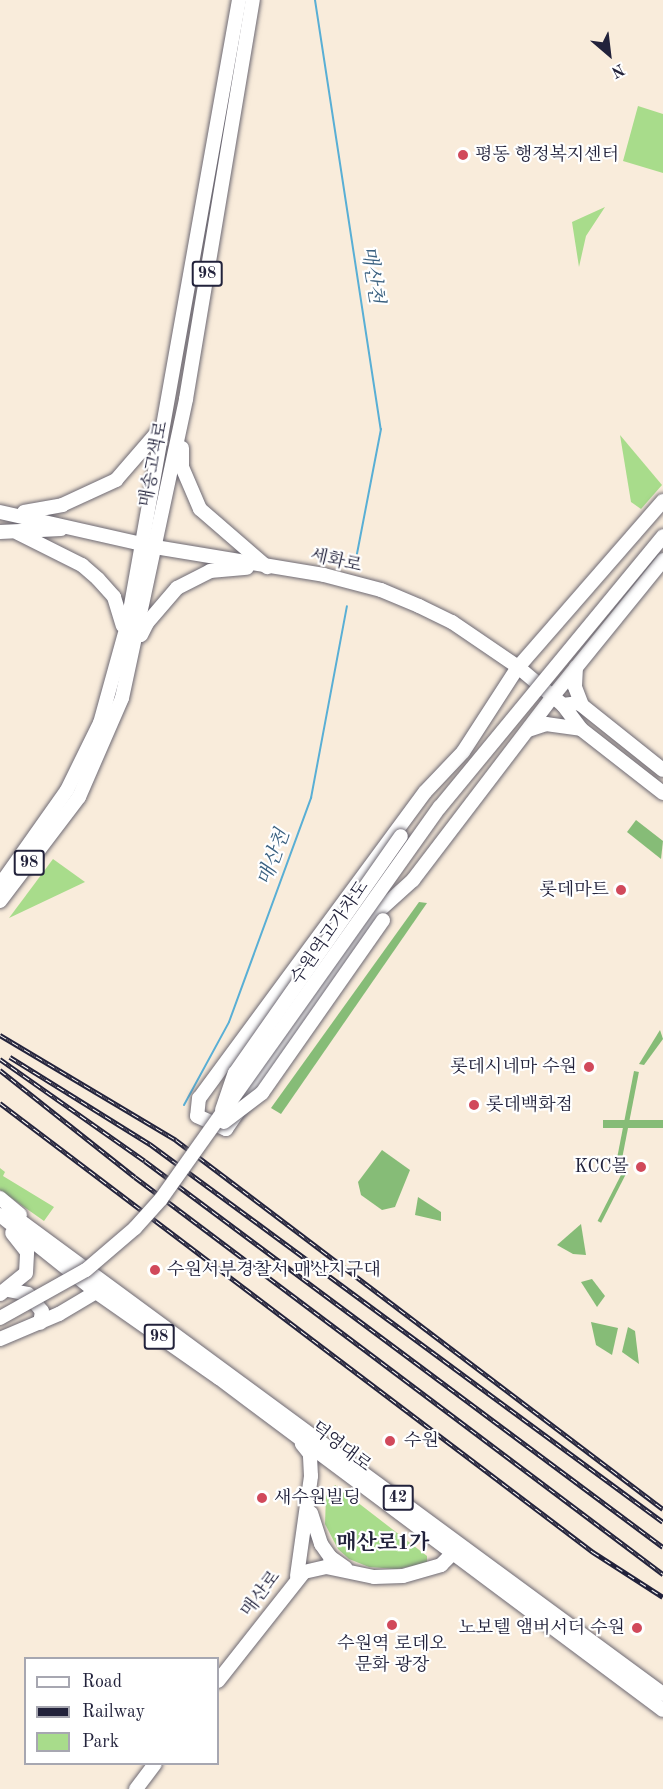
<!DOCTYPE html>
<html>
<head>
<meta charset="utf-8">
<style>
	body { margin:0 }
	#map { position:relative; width:663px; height:1789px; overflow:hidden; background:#f9ecdb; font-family:"Old Standard TT","Noto Serif KR",serif }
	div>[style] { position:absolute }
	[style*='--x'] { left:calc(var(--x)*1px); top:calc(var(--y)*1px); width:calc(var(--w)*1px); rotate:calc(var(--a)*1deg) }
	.green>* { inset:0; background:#a8dc8b }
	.forest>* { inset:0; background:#86bc77; transform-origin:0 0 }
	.stream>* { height:2px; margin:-1px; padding:0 1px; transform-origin:1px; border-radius:1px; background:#59afd5 }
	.roads { filter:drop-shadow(0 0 2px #6d6973) drop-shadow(0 0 2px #6d6973) }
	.major>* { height:14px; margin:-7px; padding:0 7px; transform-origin:7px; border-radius:7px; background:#fff }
	.rail>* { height:4.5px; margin-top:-2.25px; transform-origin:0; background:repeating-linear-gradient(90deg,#fff 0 7px,#22223b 0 14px); box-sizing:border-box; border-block:2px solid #22223b }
	.bridges { filter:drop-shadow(0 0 2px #6d6973) drop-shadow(0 0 2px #6d6973) }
	.major-bridge>* { height:14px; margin:-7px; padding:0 7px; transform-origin:7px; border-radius:7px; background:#fff }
	.dots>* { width:16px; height:16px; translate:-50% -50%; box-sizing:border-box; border:3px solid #fff; border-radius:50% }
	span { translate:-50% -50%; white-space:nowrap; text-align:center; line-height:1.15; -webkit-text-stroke:4.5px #fff; paint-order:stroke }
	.shield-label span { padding:2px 4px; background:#fff; border:2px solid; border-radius:4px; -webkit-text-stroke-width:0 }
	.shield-label { font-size:16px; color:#22223b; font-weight:700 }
	.poi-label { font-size:18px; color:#22223b }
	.left { translate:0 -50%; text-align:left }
	.right { translate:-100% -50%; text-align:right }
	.street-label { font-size:18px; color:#22223b }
	.water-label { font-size:20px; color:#3b6180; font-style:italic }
	.quarter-label { font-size:21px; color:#22223b; font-weight:700 }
	.legend { position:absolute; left:24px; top:1657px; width:195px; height:108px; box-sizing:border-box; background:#fff; border:2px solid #a7a7b1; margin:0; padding:8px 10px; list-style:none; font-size:18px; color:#22223b }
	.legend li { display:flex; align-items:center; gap:12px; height:30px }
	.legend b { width:30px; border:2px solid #a7a7b1 }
	.north { position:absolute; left:579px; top:24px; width:60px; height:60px; -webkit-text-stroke:4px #fff; paint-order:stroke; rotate:152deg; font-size:16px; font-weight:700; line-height:24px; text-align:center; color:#22223b }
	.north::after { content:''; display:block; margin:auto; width:21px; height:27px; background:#22223b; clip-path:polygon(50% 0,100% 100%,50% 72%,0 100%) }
</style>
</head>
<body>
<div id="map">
	<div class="green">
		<div style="clip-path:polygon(638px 106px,663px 114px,663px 173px,623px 161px)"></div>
		<div style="clip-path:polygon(605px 207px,586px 236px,579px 267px,572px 222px)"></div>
		<div style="clip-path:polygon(620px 435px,662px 485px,641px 509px,631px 502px)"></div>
		<div style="clip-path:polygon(53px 859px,85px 882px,9px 918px)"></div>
		<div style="clip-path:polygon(0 1168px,5px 1172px,3px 1176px,54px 1207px,44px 1221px,0 1190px)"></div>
		<div style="clip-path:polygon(335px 1485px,427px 1556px,427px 1563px,397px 1569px,369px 1567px,349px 1559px,338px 1549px,325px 1524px,326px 1496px)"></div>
	</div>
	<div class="forest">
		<div style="clip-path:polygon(636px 820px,663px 841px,661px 859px,627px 832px)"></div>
		<div style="clip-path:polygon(419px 902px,427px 903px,281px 1114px,271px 1108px)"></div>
		<div style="clip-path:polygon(660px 1030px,663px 1039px,644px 1065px,639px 1064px)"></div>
		<div style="left:634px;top:1071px;width:5px;height:89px;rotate:11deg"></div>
		<div style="left:663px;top:1120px;width:8px;height:60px;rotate:90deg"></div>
		<div style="clip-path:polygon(382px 1150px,410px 1170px,395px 1207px,382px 1210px,361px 1195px,358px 1182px)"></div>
		<div style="left:623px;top:1171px;width:4px;height:56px;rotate:27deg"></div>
		<div style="clip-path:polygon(418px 1197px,441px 1212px,441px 1221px,415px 1215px)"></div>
		<div style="clip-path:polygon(581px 1224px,586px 1255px,573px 1254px,557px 1245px)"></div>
		<div style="clip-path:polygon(592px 1279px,605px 1296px,597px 1307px,581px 1282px)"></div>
		<div style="clip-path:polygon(591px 1322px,618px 1328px,612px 1355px,596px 1345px)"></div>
		<div style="clip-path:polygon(628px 1327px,635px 1331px,639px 1364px,622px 1352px)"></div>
	</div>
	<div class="stream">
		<div style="--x:315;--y:0;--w:434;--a:81.3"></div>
		<div style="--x:381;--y:429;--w:127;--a:100.9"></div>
		<div style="--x:184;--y:1105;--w:94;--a:-61.5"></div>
		<div style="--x:229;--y:1022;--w:239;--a:-69.9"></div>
		<div style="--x:311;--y:798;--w:195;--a:-79.4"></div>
	</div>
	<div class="roads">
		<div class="major">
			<div style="--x:182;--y:448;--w:19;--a:90"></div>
			<div style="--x:182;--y:467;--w:46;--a:66.8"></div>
			<div style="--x:200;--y:509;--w:89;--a:40.9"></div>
			<div style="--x:663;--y:501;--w:220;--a:131.1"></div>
			<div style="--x:518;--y:667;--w:101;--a:122.9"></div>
			<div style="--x:463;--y:752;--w:55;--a:133.5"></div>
			<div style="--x:425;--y:792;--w:380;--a:126.4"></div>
			<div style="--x:199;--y:1098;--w:18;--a:96"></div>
			<div style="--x:197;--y:1116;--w:32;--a:24"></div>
			<div style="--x:226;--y:1129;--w:259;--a:-55.4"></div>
			<div style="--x:373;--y:916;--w:54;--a:-42"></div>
			<div style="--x:413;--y:880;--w:231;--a:-52.7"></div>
			<div style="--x:553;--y:696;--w:175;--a:-51"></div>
			<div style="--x:0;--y:512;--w:159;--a:12.7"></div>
			<div style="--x:155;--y:547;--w:171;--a:9.4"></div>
			<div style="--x:324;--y:575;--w:59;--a:14.7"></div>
			<div style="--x:381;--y:590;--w:41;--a:22.8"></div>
			<div style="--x:419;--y:606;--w:37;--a:26"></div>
			<div style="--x:452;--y:622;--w:80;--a:34.3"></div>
			<div style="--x:518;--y:667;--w:59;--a:40.2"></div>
			<div style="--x:563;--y:705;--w:30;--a:53"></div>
			<div style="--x:581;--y:729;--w:104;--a:38"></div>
			<div style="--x:24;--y:512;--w:39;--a:-10"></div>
			<div style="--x:62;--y:505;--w:60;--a:-24.8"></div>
			<div style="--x:116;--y:480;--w:69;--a:-49.1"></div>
			<div style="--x:0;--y:532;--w:61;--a:-2.8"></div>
			<div style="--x:18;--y:533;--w:72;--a:26.6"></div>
			<div style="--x:82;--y:565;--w:21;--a:41"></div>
			<div style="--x:98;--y:579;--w:24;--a:48"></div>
			<div style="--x:114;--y:597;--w:30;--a:73"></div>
			<div style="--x:141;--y:635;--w:13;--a:-63"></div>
			<div style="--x:147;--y:623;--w:46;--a:-49.4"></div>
			<div style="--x:177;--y:588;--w:37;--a:-27"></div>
			<div style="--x:210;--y:571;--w:37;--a:-5"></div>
			<div style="--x:576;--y:667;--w:20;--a:93"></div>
			<div style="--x:575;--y:687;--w:19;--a:69"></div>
			<div style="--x:563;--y:705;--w:16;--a:-7"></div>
			<div style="--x:579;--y:703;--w:107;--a:38.6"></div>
			<div style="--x:528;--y:730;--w:19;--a:-18"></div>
			<div style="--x:546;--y:724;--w:35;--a:8"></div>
			<div style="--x:0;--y:885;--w:116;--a:-54.8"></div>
			<div style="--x:67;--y:790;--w:75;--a:-63.8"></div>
			<div style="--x:100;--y:723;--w:105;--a:-74.5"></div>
			<div style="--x:128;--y:622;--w:632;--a:-79.88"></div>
			<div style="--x:0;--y:901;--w:131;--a:-52.8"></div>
			<div style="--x:79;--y:797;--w:108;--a:-66.5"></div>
			<div style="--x:122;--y:698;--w:306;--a:-77.9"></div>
			<div style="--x:186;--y:399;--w:405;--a:-80.5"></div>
			<div style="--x:0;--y:1198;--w:26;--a:40"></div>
			<div style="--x:8;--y:1212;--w:813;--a:36.35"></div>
			<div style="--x:0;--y:1215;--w:123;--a:38.7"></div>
			<div style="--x:96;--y:1292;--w:150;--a:35"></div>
			<div style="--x:219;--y:1378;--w:554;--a:36.79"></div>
			<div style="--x:8;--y:1290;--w:20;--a:11"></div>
			<div style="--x:28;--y:1294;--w:22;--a:51"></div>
			<div style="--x:42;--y:1311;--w:12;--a:99"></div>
			<div style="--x:0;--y:1294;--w:33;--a:-39"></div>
			<div style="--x:26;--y:1273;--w:21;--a:-87"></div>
			<div style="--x:27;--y:1252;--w:24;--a:-128"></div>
			<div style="--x:0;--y:1339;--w:64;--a:-23"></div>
			<div style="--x:59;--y:1314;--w:43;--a:-30.7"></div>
			<div style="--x:311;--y:1513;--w:33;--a:72"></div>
			<div style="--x:321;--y:1544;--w:16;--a:55"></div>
			<div style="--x:330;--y:1557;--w:19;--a:35"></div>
			<div style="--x:297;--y:1576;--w:101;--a:-82"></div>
			<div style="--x:311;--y:1476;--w:22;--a:-93"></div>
			<div style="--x:310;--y:1454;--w:13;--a:-129"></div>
			<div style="--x:218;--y:1681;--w:139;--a:-51.7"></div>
			<div style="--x:304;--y:1572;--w:23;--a:-13"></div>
			<div style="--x:326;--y:1567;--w:49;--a:11.8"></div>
			<div style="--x:374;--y:1577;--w:29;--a:-2"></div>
			<div style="--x:403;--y:1576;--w:40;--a:-16"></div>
			<div style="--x:441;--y:1565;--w:24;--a:-45"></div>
			<div style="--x:136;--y:1789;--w:31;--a:-53"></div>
		</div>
	</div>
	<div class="rail">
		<div style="--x:0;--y:1035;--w:205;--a:30.8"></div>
		<div style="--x:176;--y:1140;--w:611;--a:37.15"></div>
		<div style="--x:10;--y:1057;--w:165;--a:31.9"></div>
		<div style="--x:150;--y:1144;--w:637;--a:36.38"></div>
		<div style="--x:0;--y:1059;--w:177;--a:35.1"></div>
		<div style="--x:145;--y:1161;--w:646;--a:36.69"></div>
		<div style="--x:0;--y:1070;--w:172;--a:38.4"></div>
		<div style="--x:135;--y:1177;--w:661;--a:36.94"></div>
		<div style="--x:0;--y:1103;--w:744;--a:37.13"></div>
		<div style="--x:593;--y:1552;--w:83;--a:32.7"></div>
	</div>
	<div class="bridges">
		<div class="major-bridge">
			<div style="--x:222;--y:1110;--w:39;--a:-71"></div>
			<div style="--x:235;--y:1073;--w:289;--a:-55"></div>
			<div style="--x:224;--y:1122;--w:48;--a:-37.3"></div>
			<div style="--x:262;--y:1093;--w:211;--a:-55"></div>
			<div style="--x:0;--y:1318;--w:98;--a:-29.2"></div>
			<div style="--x:86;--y:1270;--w:65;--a:-40.6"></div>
			<div style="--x:135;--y:1228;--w:39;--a:-48"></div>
			<div style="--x:161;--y:1199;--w:481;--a:-54.6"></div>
			<div style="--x:440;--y:807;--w:351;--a:-50.5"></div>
		</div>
	</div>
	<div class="dots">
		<div style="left:463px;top:155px;background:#d1495b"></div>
		<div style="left:621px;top:890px;background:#d1495b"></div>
		<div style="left:589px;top:1067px;background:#d1495b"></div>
		<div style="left:474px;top:1105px;background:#d1495b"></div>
		<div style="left:641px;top:1167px;background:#d1495b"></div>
		<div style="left:155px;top:1270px;background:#d1495b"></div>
		<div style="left:390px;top:1441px;background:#d1495b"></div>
		<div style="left:262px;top:1498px;background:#d1495b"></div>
		<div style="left:392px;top:1625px;background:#d1495b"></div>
		<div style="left:637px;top:1628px;background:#d1495b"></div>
	</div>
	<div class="shield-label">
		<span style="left:207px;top:274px">98</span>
		<span style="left:29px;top:863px">98</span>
		<span style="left:159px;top:1337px">98</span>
		<span style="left:398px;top:1498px">42</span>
	</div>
	<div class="poi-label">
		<span class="left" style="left:475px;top:155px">평동 행정복지센터</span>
		<span class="right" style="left:609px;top:890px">롯데마트</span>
		<span class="right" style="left:577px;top:1067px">롯데시네마 수원</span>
		<span class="left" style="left:486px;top:1105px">롯데백화점</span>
		<span class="right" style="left:629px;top:1167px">KCC몰</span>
		<span class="left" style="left:167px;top:1270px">수원서부경찰서 매산지구대</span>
		<span class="left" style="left:404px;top:1441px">수원</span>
		<span class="left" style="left:274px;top:1498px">새수원빌딩</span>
		<span class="right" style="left:625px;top:1628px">노보텔 앰버서더 수원</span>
		<span style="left:392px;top:1655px">수원역 로데오<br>문화 광장</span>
	</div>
	<div class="street-label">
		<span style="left:154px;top:464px;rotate:-79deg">매송고색로</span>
		<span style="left:336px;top:561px;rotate:13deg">세화로</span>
		<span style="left:330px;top:933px;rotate:-55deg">수원역고가차도</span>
		<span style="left:341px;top:1447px;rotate:37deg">덕영대로</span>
		<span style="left:261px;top:1594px;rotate:-53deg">매산로</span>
	</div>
	<div class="water-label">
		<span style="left:371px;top:275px;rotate:81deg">매산천</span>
		<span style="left:275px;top:858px;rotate:-70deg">매산천</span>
	</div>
	<div class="quarter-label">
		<span style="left:383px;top:1544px">매산로1가</span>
	</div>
	<ul class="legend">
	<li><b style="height:8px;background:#fff"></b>Road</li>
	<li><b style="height:8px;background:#22223b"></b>Railway</li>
	<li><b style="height:16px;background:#a8dc8b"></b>Park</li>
	</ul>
	<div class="north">N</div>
</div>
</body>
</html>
